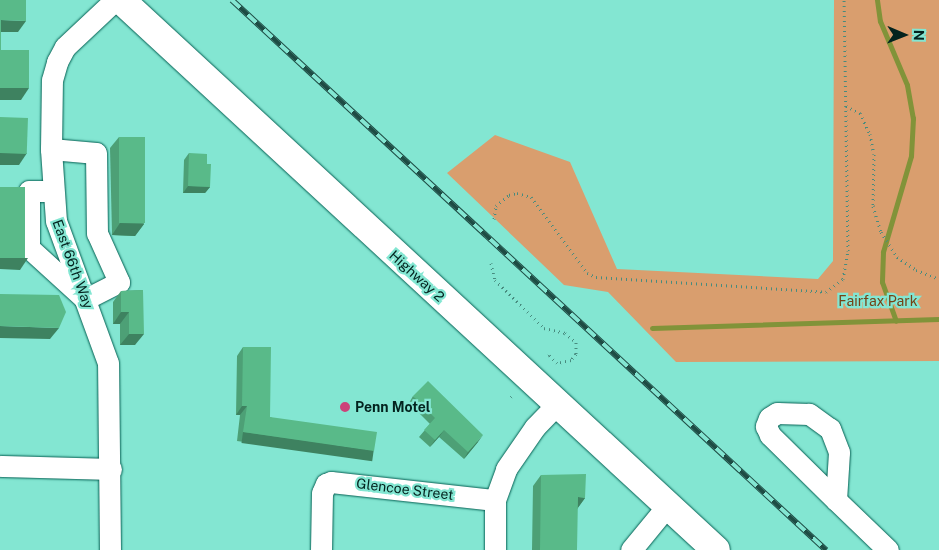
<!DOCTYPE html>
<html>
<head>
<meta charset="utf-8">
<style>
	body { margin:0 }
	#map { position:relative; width:939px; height:550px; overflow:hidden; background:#83e6d2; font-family:"Public Sans",sans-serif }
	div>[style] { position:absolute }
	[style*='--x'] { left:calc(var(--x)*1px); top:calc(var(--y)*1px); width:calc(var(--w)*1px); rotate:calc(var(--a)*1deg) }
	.green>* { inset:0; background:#d99e6e }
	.stream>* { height:5px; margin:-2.5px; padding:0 2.5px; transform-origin:2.5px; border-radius:2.5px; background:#819339 }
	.path>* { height:3px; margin-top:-1.5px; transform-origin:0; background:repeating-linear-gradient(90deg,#478b7e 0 1px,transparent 0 5px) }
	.roads { filter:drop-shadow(0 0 1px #056053) drop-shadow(0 0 1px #056053) }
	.minor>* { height:21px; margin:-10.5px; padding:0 10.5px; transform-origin:10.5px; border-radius:10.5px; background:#fff }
	.major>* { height:28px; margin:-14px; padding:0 14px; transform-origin:14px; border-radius:14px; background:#fff }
	.rail>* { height:5.5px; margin-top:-2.75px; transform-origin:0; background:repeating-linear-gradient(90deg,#83e6d2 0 11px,#1e4c44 0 22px); box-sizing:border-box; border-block:1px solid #1e4c44 }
	.wall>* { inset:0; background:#4da076 }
	.shaded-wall>* { inset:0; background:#3e8260; transform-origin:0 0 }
	.building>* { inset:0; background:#59ba89; transform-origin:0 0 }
	.dots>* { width:14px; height:14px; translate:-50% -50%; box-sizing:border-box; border:2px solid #83e6d2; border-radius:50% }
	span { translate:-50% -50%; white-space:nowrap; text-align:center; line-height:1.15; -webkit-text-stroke:4.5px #83e6d2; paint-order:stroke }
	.street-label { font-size:14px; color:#03231e }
	.park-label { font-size:14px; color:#744316 }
	.poi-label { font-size:14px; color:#03231e; font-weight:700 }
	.left { translate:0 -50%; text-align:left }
	.north { position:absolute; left:879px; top:10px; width:50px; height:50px; -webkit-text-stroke:4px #83e6d2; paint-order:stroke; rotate:91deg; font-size:14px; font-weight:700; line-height:20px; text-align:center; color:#03231e }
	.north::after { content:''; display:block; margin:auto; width:18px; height:22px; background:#03231e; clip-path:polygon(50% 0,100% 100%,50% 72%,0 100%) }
</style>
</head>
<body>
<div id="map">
	<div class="green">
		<div style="clip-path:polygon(834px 0,939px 0,939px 361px,676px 362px,608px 292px,564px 285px,447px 173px,495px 135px,570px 162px,617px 269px,818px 279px,833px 261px)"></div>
	</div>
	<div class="stream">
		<div style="--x:877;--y:0;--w:21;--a:82"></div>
		<div style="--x:880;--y:21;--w:69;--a:67.1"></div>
		<div style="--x:907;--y:85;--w:34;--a:80"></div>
		<div style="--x:913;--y:118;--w:38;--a:93"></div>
		<div style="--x:911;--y:156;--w:100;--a:106.3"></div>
		<div style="--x:883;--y:252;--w:30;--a:92"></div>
		<div style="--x:882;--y:282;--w:41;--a:70.3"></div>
		<div style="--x:652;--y:328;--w:287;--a:-1.8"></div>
	</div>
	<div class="path">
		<div style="--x:846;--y:106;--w:16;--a:27"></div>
		<div style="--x:860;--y:113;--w:23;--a:65"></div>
		<div style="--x:870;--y:134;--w:20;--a:79"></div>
		<div style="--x:874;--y:154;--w:52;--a:91.1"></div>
		<div style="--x:873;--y:206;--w:27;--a:73"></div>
		<div style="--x:881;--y:232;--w:30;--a:57"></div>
		<div style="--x:897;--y:257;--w:23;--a:34"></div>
		<div style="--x:916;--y:270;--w:25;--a:21"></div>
		<div style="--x:494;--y:219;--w:13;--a:-81"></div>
		<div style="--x:496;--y:206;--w:17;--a:-40"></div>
		<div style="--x:509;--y:195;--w:8;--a:-14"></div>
		<div style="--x:517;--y:193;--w:15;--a:16"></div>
		<div style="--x:531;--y:197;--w:94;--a:53.6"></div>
		<div style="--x:587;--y:273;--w:10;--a:24"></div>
		<div style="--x:596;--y:277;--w:230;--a:3.7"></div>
		<div style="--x:826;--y:292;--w:21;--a:-37"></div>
		<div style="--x:843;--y:279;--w:28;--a:-80"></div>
		<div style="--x:848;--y:251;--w:251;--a:-90.9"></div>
		<div style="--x:491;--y:263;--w:17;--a:77"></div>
		<div style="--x:495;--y:280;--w:69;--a:44.4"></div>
		<div style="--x:544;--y:328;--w:22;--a:13"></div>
		<div style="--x:565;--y:333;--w:14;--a:39"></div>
		<div style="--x:576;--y:342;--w:12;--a:90"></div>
		<div style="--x:576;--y:354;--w:8;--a:130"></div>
		<div style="--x:571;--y:360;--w:14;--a:168"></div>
		<div style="--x:557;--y:363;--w:11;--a:-135"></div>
		<div style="--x:549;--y:355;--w:3;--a:135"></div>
		<div style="--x:511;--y:397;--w:3;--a:-45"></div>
	</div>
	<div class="roads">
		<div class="minor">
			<div style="--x:51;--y:149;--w:45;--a:5.1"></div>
			<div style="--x:96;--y:153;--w:80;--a:89.3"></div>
			<div style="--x:97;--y:233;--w:54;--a:65.8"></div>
			<div style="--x:119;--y:282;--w:38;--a:153"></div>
			<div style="--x:85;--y:299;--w:76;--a:-137.7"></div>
			<div style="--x:29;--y:248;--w:57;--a:-90"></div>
			<div style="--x:29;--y:191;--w:23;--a:0"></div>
			<div style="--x:0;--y:466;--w:111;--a:1.5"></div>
			<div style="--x:836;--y:500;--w:48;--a:-86.4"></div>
			<div style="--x:839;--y:452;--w:25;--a:-111"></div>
			<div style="--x:830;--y:429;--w:26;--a:-144"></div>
			<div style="--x:809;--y:414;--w:32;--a:-178"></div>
			<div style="--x:777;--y:413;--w:9;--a:148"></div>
			<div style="--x:769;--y:418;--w:9;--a:111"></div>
			<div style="--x:766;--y:426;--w:10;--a:66"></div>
			<div style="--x:770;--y:435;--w:93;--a:44.6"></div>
			<div style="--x:836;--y:500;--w:72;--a:43.9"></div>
			<div style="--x:110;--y:550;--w:187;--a:-90.6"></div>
			<div style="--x:108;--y:363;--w:151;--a:-110.1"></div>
			<div style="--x:56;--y:221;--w:72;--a:-94"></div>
			<div style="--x:51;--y:149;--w:69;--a:-89.2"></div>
			<div style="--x:52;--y:80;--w:19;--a:-74"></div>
			<div style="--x:57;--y:62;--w:17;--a:-62"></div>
			<div style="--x:65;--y:47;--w:69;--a:-43.2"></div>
			<div style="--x:321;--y:550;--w:57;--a:-89"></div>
			<div style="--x:322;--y:493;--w:10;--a:-66"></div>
			<div style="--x:326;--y:484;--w:5;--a:-22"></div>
			<div style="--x:331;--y:482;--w:165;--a:6.3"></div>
			<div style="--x:495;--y:550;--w:50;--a:-90"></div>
			<div style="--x:495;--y:500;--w:33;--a:-70"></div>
			<div style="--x:506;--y:469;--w:51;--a:-55.4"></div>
			<div style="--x:535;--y:427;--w:32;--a:-46"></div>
			<div style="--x:631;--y:550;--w:58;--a:-50.6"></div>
		</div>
		<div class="major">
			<div style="--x:121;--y:0;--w:810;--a:42.75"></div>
		</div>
	</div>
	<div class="rail">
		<div style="--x:232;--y:0;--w:810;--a:42.8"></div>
	</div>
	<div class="wall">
		<div style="clip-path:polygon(119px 137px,144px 224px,135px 236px,112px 235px,110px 148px)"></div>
		<div style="clip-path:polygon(189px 153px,207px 164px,210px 187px,205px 193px,183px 193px,184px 160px)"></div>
		<div style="clip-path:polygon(143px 290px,135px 345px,120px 345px,120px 324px,113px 324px,113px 302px,121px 291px)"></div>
		<div style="clip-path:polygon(243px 347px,270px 417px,368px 460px,237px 441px,240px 415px,236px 415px,237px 356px)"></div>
		<div style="clip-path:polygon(413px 396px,478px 442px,464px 459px,439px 437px,430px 447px,419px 437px,430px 424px,409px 403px)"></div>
		<div style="clip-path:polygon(541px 475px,585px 498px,577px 509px,577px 550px,532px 550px,533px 486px)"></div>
	</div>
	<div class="shaded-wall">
		<div style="clip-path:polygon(1px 20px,26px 21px,18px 32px,0 32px)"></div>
		<div style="clip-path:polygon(0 88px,29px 88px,21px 100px,0 100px)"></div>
		<div style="clip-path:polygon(0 153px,27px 153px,19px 165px,0 165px)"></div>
		<div style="clip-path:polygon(188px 186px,210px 187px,205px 193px,183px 193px)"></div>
		<div style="clip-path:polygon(120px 223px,144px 224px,135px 236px,112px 235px)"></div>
		<div style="clip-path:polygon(0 258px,28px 258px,20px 270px,0 269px)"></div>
		<div style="clip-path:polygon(121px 312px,129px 312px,120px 324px,113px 324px)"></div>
		<div style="clip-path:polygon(0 326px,59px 328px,50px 339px,0 338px)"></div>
		<div style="clip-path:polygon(129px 334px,144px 334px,135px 345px,120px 345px)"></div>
		<div style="clip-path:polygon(242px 406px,247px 406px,240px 415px,236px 415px)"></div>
		<div style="clip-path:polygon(444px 430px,439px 437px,430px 447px,435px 440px)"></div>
		<div style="left:243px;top:432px;width:132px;height:11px;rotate:8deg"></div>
		<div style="clip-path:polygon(483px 435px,478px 442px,464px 459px,468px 452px)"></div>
		<div style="clip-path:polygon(578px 497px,585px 498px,577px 509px)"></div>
	</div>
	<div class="building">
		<div style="clip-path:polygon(0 0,26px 0,26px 21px,1px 20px,1px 50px,29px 50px,29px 88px,0 88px,0 112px)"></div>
		<div style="left:0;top:117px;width:28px;height:36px;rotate:2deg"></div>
		<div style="left:119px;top:137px;width:26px;height:86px"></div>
		<div style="clip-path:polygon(189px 153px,207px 154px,207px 164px,211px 164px,210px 187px,188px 186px)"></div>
		<div style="left:0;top:187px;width:25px;height:71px"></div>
		<div style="clip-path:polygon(143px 290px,144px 334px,129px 334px,129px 312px,121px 312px,121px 291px)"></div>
		<div style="clip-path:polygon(0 294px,59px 295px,66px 312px,59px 328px,0 326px)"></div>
		<div style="clip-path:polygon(243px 347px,271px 347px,270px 417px,377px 432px,374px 451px,243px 432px,247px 406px,242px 406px)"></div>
		<div style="clip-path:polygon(428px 381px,483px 435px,468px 452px,444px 430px,435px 440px,424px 430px,435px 418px,413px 396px)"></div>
		<div style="clip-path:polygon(586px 474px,585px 498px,578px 497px,577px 550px,540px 550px,541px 475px)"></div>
	</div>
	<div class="dots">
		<div style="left:345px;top:407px;background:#cc4279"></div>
	</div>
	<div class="street-label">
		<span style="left:73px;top:264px;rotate:70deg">East 66th Way</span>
		<span style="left:417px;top:276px;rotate:42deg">Highway 2</span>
		<span style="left:405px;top:489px;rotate:7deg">Glencoe Street</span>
	</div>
	<div class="park-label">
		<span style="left:878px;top:301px">Fairfax Park</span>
	</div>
	<div class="poi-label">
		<span class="left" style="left:355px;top:407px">Penn Motel</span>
	</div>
	<div class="north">N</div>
</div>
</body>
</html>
